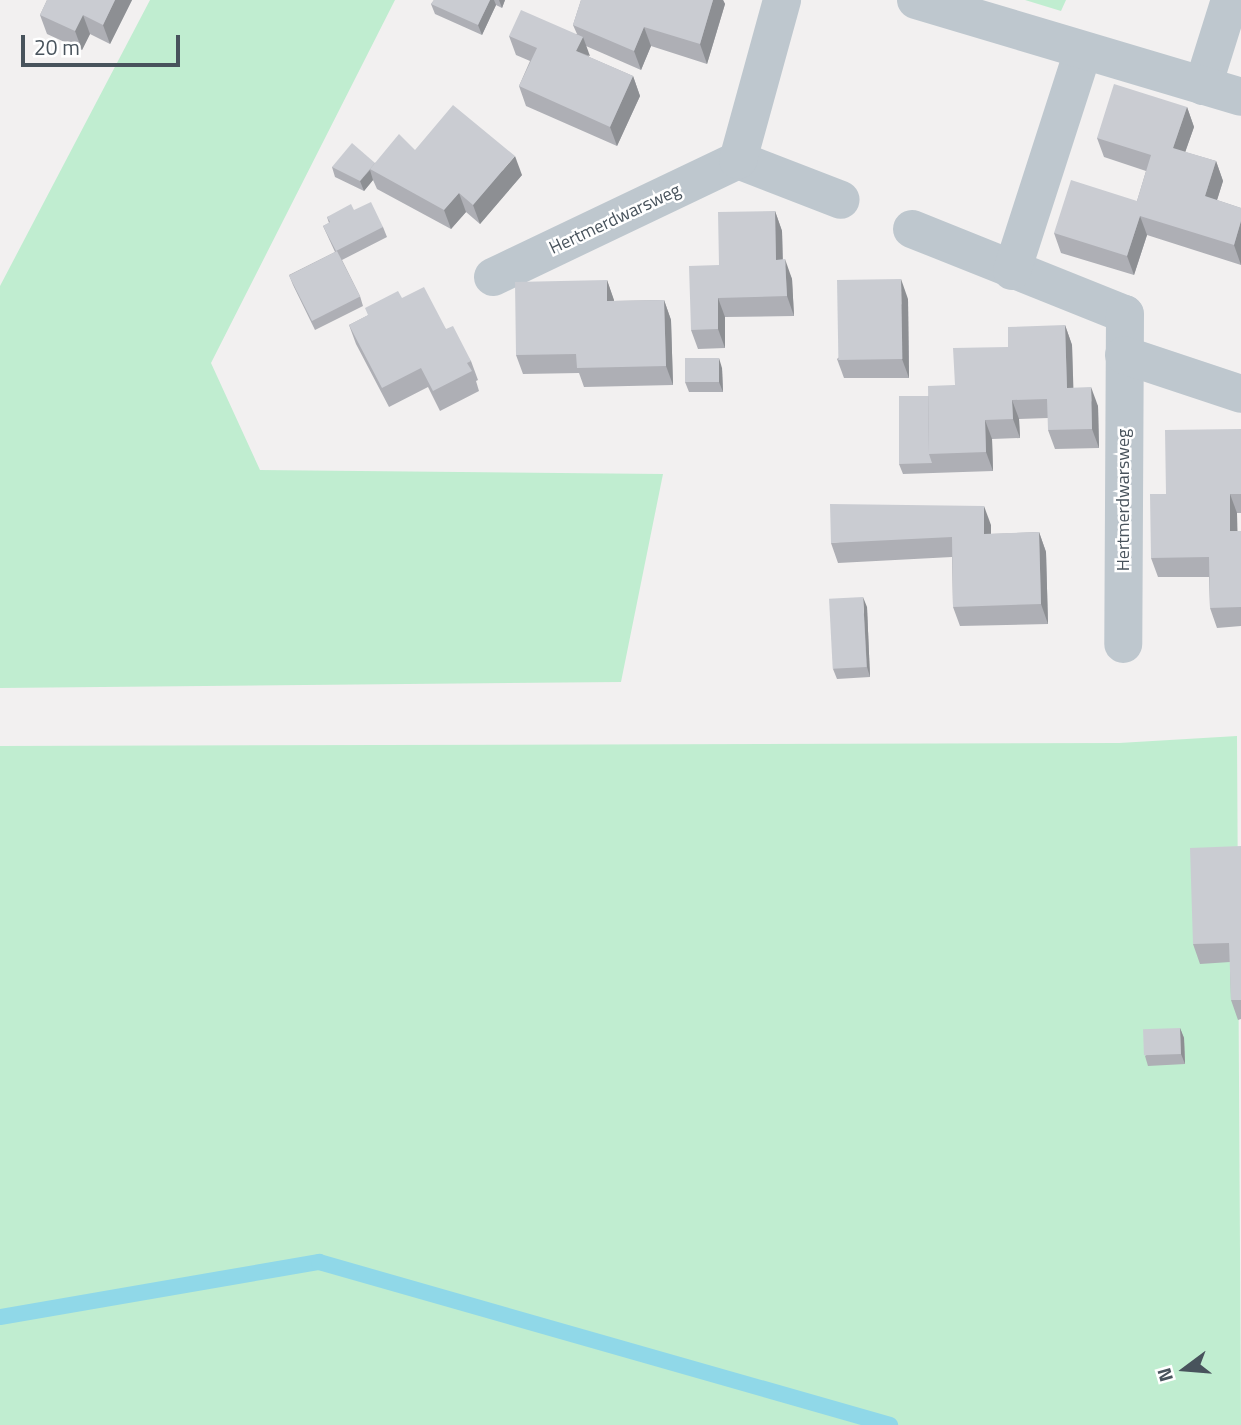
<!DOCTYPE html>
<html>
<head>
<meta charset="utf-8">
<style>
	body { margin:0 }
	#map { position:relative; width:1241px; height:1425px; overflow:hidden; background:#f2f0f0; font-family:"Titillium Web",sans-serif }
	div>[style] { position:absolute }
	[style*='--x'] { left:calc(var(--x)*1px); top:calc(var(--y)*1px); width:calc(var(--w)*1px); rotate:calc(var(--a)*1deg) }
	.green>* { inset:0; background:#c0edd0 }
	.stream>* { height:16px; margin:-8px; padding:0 8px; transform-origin:8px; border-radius:8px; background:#90d8e8 }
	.minor>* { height:38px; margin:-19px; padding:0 19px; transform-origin:19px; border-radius:19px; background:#bec7ce }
	.tertiary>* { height:38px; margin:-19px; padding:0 19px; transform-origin:19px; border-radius:19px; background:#bec7ce }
	.wall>* { inset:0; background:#aeafb5 }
	.shaded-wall>* { inset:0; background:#8d8f93 }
	.building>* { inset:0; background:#caccd2; transform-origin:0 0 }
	span { translate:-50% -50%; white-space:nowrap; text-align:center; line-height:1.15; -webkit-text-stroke:5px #fff; paint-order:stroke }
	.street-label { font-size:18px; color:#48535c }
	.north { position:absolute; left:1150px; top:1334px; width:70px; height:70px; -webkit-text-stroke:5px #fff; paint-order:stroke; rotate:254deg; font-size:19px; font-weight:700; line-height:28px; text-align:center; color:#48535c }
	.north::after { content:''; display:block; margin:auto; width:24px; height:32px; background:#48535c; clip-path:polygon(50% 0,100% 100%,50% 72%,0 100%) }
	.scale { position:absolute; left:21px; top:35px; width:159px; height:32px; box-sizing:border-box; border:4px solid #48535c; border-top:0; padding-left:9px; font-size:21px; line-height:24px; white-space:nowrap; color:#48535c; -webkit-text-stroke:5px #fff; paint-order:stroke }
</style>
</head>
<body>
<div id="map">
	<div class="green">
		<div style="clip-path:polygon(150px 0,395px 0,211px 363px,260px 470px,663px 474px,621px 682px,0 688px,0 286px)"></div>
		<div style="clip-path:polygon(1025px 0,1066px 0,1061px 11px)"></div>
		<div style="clip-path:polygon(1237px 736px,1241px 1425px,0 1425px,0 746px,1119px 743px)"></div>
	</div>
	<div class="stream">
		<div style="--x:0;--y:1317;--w:324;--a:-9.8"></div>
		<div style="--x:319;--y:1262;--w:594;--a:15.93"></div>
	</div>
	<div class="minor">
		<div style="--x:1203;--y:86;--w:90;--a:-72.6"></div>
		<div style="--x:738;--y:160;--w:110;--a:21.2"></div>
		<div style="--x:912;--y:229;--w:229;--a:21.8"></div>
		<div style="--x:1125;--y:314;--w:330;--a:90.3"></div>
		<div style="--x:1012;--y:271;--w:231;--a:-72.1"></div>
		<div style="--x:493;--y:277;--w:272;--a:-25.5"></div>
		<div style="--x:738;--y:160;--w:166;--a:-74.6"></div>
		<div style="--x:1124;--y:355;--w:123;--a:18.4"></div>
	</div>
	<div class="tertiary">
		<div style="--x:916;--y:0;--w:339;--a:16.6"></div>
	</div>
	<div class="wall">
		<div style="clip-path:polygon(47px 0,132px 0,110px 44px,90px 34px,82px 50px,47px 34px,40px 15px)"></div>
		<div style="clip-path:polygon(434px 0,505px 0,502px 8px,496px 5px,482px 35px,435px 14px,431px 4px)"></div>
		<div style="clip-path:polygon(581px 0,723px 0,725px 4px,707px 64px,651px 46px,641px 70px,586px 46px,589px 57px,633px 76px,640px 96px,617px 146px,526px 106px,519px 86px,530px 61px,516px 55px,509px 36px,577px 34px,573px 25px)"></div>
		<div style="clip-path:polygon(1187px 107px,1194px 127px,1185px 152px,1216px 161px,1223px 181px,1217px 200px,1241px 208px,1241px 265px,1147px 235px,1134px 275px,1061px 253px,1054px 233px,1137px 201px,1146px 171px,1104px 157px,1097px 138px)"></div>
		<div style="clip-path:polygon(415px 150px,522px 175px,480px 224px,466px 212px,451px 229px,377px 189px,373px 180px,364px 191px,335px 177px,332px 167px,375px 163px)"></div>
		<div style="clip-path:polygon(354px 210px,383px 227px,387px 237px,342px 260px,360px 296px,363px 306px,315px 330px,293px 285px,289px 275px,335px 252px,323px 226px,329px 223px,327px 217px)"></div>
		<div style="clip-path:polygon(775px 211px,782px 231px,783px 260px,792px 279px,794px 316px,725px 317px,725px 348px,698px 349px,691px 330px,719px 265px)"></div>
		<div style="clip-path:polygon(607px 280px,614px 301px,664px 300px,671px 320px,673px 385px,584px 387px,579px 373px,523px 374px,516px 355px)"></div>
		<div style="clip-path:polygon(402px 298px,446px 329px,471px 361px,478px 380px,476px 381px,479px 391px,440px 411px,428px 387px,389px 407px,356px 344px,349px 325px)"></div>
		<div style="clip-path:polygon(908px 299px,909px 378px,844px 378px,837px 359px)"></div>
		<div style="clip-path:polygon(1065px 325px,1072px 345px,1073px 388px,1098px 406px,1099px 448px,1055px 449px,1048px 430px,1048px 418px,1019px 419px,1020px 438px,992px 439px,993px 471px,903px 474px,899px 464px,928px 396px,955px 385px,1008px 347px)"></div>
		<div style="clip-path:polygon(722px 368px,723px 392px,689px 392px,685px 382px)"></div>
		<div style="clip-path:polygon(1241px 429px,1241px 513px,1237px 513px,1237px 531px,1241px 531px,1241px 626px,1217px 628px,1210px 608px,1209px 577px,1158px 577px,1151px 558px,1166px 494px)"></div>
		<div style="clip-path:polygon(991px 525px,991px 534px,1039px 532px,1046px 552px,1048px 624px,960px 626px,953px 607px,952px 557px,838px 563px,831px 543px)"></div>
		<div style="clip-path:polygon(867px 607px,870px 677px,837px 679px,833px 669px)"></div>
		<div style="clip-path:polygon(1241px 846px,1241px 1019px,1238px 1020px,1231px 1000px,1230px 962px,1200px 964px,1193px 944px)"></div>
		<div style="clip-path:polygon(1180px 1028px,1184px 1038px,1185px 1064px,1148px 1066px,1145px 1056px)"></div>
	</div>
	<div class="shaded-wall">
		<div style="clip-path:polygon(115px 0,132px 0,110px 44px,103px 25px)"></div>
		<div style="clip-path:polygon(490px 0,494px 0,496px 5px,482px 35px,478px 25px)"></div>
		<div style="clip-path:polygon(499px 0,505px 0,502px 8px)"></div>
		<div style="clip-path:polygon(713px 0,723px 0,725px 4px,707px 64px,700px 44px)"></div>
		<div style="clip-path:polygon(83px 15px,90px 34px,82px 50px,75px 31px)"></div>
		<div style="clip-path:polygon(644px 27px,651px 46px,641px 70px,634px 51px)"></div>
		<div style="clip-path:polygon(583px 37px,590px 56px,576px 51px)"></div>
		<div style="clip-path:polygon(633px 76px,640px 96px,617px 146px,610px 127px)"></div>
		<div style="clip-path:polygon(1187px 107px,1194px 127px,1180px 167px,1173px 148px)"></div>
		<div style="clip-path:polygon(515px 156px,522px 175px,480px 224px,473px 205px)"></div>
		<div style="clip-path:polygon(1216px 161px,1223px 181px,1212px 216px,1205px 196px)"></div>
		<div style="clip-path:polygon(370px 170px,373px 180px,364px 191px,360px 181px)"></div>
		<div style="clip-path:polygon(459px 193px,466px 212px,451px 229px,444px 210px)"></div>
		<div style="clip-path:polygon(775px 211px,782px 231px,783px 279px,776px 260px)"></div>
		<div style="clip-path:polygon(1140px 216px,1147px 235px,1134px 275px,1127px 256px)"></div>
		<div style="clip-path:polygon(1241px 221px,1241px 265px,1234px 245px)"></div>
		<div style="clip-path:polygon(785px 259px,792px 279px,794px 316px,787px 296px)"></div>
		<div style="clip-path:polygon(901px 279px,908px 299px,909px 378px,902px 359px)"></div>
		<div style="clip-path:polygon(607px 280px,614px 300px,614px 321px,607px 301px)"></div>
		<div style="clip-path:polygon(718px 298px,725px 317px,725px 348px,718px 329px)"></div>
		<div style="clip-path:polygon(664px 300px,671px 320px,673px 385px,666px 366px)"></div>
		<div style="clip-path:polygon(1065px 325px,1072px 345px,1074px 407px,1067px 388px)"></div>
		<div style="clip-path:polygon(719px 358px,722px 368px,723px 392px,719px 382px)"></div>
		<div style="clip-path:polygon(1091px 387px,1098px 406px,1099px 448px,1092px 429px)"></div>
		<div style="clip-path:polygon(1012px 400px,1019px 419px,1020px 438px,1013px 419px)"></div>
		<div style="clip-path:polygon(985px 420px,992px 439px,993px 471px,986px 452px)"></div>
		<div style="clip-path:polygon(1230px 494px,1237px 513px,1238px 551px,1230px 531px)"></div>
		<div style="clip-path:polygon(984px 506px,991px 525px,991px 553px,984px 534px)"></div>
		<div style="clip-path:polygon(1039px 532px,1046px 552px,1048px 624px,1041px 604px)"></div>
		<div style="clip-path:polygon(863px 597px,867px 607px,870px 677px,867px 667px)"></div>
		<div style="clip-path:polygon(1180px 1028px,1184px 1038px,1185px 1064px,1181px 1054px)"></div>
	</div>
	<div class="building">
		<div style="clip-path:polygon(47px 0,115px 0,103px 25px,83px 15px,75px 31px,40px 15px)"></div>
		<div style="clip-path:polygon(434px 0,490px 0,478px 25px,431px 4px)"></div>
		<div style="clip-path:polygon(581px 0,713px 0,700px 44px,644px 27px,634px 51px,573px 25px)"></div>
		<div style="clip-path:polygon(521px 10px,583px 37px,576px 51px,633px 76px,610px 127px,519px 86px,537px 48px,509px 36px)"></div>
		<div style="clip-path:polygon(1114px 84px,1187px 107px,1173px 148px,1216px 161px,1205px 196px,1241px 208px,1241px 221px,1234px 245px,1140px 216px,1127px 256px,1054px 233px,1071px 180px,1137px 201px,1151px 155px,1097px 138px)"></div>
		<div style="clip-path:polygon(453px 105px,515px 156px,473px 205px,459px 193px,444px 210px,370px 169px,399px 134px,415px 150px)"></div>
		<div style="clip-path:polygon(352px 143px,375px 163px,360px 181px,332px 167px)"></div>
		<div style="clip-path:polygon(371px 202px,383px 227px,336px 251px,323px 226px,330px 222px,327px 217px,351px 204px,354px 210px)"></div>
		<div style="clip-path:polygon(775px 211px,776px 260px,785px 259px,787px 296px,718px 298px,718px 329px,691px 330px,689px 266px,719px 265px,718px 212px)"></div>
		<div style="left:337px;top:251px;width:51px;height:54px;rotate:63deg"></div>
		<div style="left:901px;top:279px;width:80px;height:64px;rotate:89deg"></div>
		<div style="clip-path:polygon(607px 280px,607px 301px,664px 300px,666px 366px,577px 368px,576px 354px,516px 355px,515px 282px)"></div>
		<div style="clip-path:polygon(424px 287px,446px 329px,453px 326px,471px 361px,467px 363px,472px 371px,433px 391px,421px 368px,382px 388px,349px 325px,368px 315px,365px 308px,398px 291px,402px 298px)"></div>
		<div style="clip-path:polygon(1065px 325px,1067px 388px,1091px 387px,1092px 429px,1048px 430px,1047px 399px,1012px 400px,1013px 419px,985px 420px,986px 452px,929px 454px,928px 386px,955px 385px,953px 348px,1008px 347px,1008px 327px)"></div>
		<div style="left:719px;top:358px;width:24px;height:34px;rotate:90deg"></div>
		<div style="clip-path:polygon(899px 396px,928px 396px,929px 454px,932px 463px,899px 464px)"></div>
		<div style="clip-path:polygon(1241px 429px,1241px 494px,1230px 494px,1230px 531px,1241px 531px,1241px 607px,1210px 608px,1209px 557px,1151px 558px,1150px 494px,1166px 494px,1165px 430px)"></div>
		<div style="clip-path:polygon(830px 504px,984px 506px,984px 534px,1039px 532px,1041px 604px,953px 607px,952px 537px,831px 543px)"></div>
		<div style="left:863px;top:597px;width:70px;height:34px;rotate:87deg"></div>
		<div style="clip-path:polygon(1241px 846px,1241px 1000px,1231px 1000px,1229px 943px,1193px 944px,1190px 848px)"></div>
		<div style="left:1180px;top:1028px;width:26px;height:37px;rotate:88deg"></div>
	</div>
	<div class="street-label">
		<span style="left:615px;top:219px;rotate:-25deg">Hertmerdwarsweg</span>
		<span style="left:1123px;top:500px;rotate:-90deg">Hertmerdwarsweg</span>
	</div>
	<div class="north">N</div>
	<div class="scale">20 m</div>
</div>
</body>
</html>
